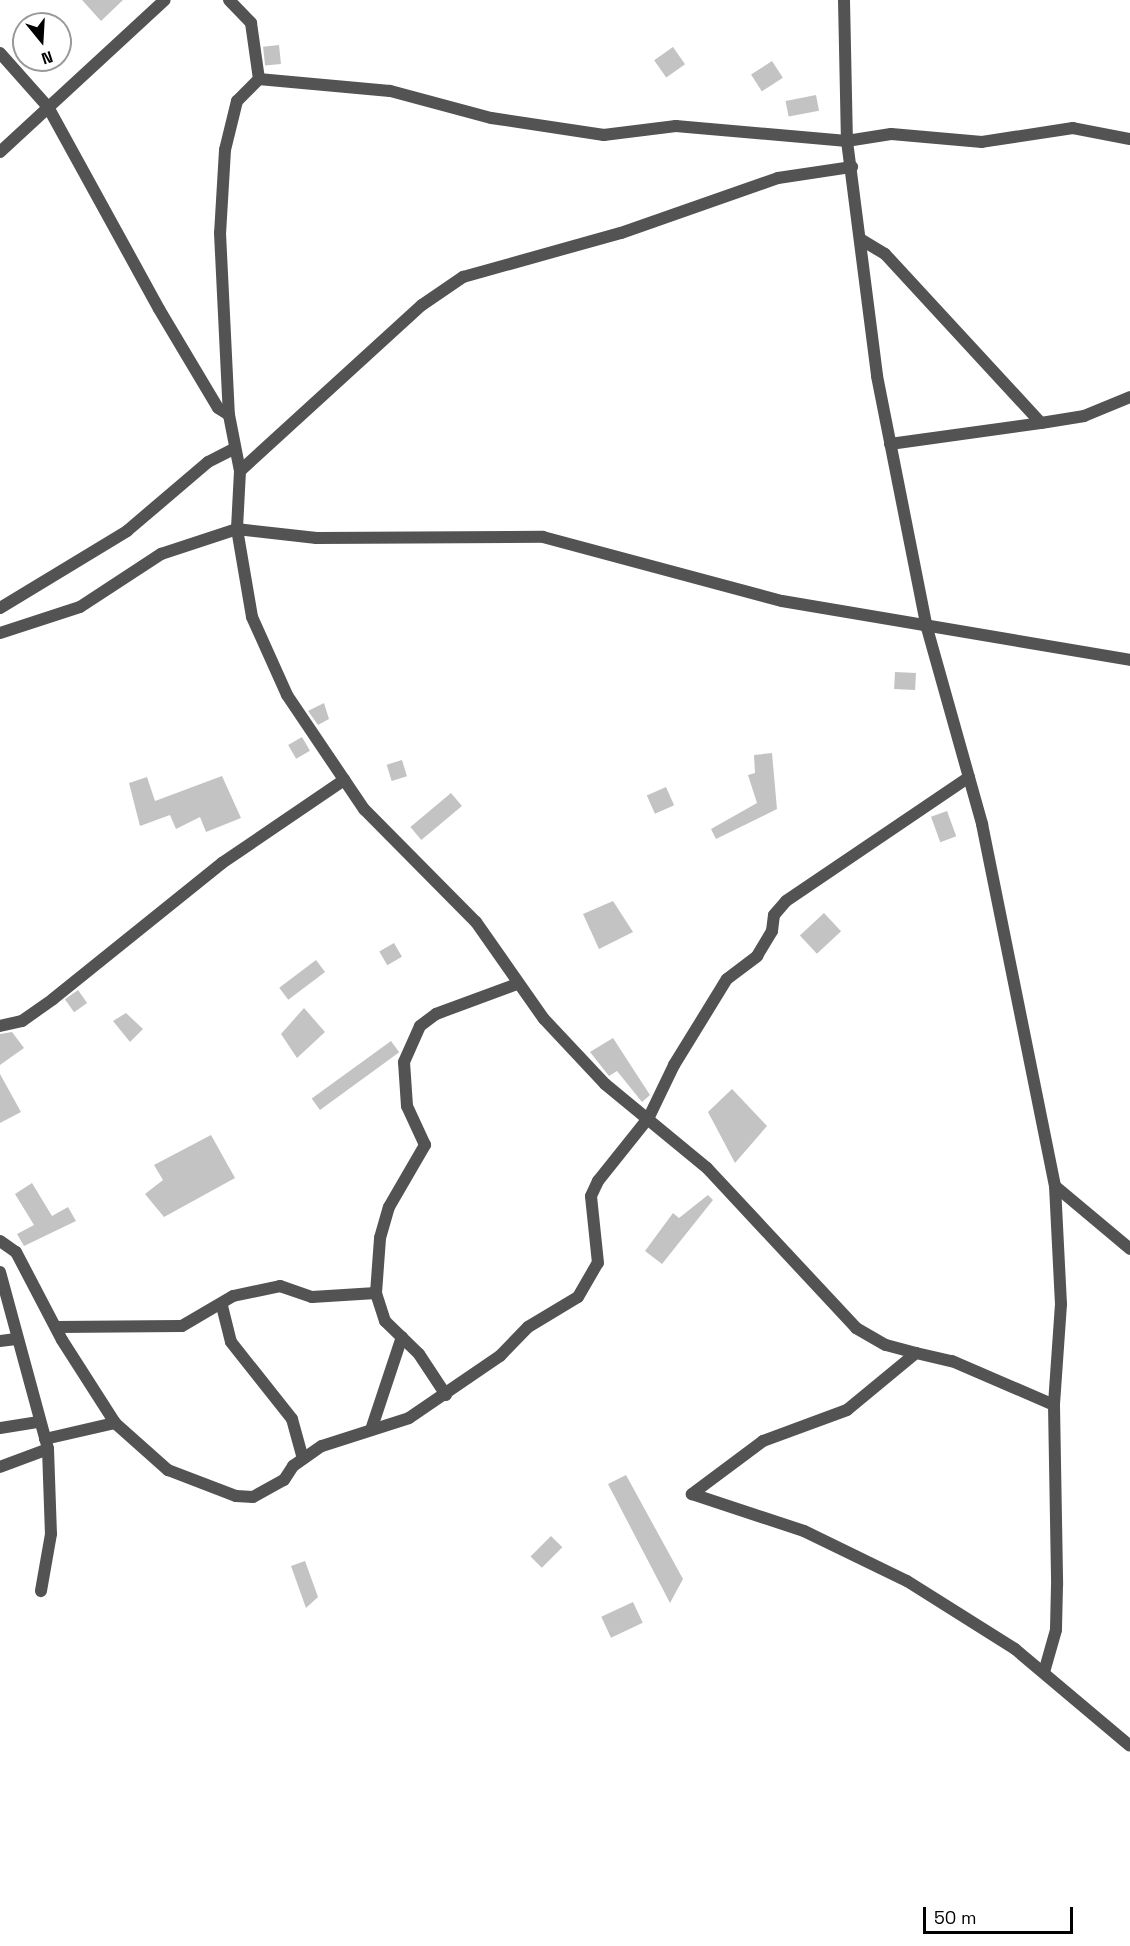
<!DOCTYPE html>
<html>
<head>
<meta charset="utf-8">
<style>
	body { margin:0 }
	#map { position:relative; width:1130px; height:1946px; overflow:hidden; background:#fff; font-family:"Space Grotesk",sans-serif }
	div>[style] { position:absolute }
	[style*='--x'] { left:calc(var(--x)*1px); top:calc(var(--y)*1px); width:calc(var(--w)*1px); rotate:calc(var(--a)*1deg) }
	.building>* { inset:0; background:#c3c3c3; transform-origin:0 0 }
	.minor>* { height:12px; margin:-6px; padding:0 6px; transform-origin:6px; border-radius:6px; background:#535353 }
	span { translate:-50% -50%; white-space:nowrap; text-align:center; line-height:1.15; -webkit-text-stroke:4.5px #fff; paint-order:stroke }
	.north { position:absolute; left:12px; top:12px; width:60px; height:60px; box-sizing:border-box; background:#fff; border:2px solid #999; border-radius:50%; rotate:162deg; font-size:16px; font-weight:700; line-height:24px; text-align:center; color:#000 }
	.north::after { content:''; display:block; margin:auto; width:21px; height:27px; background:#000; clip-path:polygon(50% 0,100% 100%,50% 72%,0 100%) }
	.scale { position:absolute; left:923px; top:1907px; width:150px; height:27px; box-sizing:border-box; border:3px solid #000; border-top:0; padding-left:8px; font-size:18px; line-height:21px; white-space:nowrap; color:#000; -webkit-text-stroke:4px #fff; paint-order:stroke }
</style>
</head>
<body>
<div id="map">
	<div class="building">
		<div style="clip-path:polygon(82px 0,123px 0,101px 21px)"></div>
		<div style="left:279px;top:45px;width:19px;height:16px;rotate:84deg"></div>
		<div style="left:673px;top:47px;width:21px;height:23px;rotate:55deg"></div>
		<div style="left:772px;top:61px;width:20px;height:25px;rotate:57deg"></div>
		<div style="left:816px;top:95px;width:16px;height:31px;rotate:79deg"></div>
		<div style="left:895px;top:672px;width:21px;height:17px;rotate:3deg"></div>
		<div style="clip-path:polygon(324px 703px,329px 719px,318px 725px,308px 711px)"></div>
		<div style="left:302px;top:737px;width:16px;height:16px;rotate:60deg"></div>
		<div style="clip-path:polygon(772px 753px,777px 809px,716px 839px,711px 829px,757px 803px,748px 775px,755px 773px,754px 755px)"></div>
		<div style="left:402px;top:760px;width:17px;height:16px;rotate:73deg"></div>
		<div style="clip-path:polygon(222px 776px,241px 818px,206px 832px,200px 817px,176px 829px,170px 815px,140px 826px,129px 783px,147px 777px,155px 801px)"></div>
		<div style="left:666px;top:787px;width:20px;height:21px;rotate:66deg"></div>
		<div style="left:451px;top:793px;width:17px;height:53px;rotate:50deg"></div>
		<div style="left:947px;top:811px;width:27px;height:17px;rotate:70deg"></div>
		<div style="clip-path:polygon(613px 901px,633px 932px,599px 949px,583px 914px)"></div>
		<div style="left:824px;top:913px;width:25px;height:33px;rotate:47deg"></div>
		<div style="left:394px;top:943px;width:16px;height:17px;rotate:60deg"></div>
		<div style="left:316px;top:960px;width:15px;height:46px;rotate:53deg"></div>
		<div style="left:78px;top:990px;width:16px;height:16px;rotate:55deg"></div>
		<div style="clip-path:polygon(304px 1008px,325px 1032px,297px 1058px,281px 1034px)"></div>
		<div style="clip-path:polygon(126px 1013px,143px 1029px,130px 1042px,113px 1021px)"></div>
		<div style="clip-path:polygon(12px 1032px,24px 1048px,0 1065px,0 1034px)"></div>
		<div style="clip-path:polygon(613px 1038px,650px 1095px,642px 1102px,617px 1071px,609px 1076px,590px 1052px)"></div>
		<div style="left:391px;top:1041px;width:14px;height:98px;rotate:54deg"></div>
		<div style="clip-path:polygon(0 1074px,21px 1112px,0 1123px)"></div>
		<div style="clip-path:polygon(732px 1089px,767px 1126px,735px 1163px,708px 1112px)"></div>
		<div style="clip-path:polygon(211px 1135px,235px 1178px,164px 1217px,145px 1194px,163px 1180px,154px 1165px)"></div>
		<div style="clip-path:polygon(32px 1183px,52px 1216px,68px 1207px,76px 1221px,24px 1246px,17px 1234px,34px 1225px,15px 1194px)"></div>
		<div style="clip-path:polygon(708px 1195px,713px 1200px,662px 1264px,645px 1251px,673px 1213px,679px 1218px)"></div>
		<div style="clip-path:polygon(626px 1475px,683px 1579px,670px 1603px,608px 1484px)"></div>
		<div style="left:551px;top:1536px;width:16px;height:29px;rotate:45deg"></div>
		<div style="clip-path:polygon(305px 1561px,318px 1597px,306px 1608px,291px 1566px)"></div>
		<div style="left:633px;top:1602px;width:23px;height:35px;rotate:65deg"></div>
	</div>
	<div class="minor">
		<div style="--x:229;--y:0;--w:32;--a:46"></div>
		<div style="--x:251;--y:23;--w:57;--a:81.9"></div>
		<div style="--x:844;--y:0;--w:141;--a:88.8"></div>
		<div style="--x:847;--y:141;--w:237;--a:82.7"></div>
		<div style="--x:877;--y:376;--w:257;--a:78.8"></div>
		<div style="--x:927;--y:628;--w:204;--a:74.3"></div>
		<div style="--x:982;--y:824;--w:369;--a:78.6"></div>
		<div style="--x:1055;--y:1186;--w:118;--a:87.1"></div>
		<div style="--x:1061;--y:1304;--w:101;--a:94"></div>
		<div style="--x:1054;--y:1405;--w:180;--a:89"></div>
		<div style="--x:1057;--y:1585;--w:45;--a:91.3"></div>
		<div style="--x:1056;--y:1630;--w:44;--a:105.9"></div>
		<div style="--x:0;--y:53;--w:72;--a:48.4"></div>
		<div style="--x:48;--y:107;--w:230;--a:61.2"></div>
		<div style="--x:159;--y:309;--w:115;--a:59.2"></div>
		<div style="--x:218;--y:408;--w:13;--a:32"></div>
		<div style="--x:1130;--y:139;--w:58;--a:-169.1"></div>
		<div style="--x:1073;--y:128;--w:92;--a:171.3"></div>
		<div style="--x:982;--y:142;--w:91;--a:-175"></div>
		<div style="--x:891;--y:134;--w:45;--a:171"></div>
		<div style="--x:847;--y:141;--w:172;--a:-175"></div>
		<div style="--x:676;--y:126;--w:73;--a:172.9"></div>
		<div style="--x:604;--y:135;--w:114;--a:-171.4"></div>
		<div style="--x:491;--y:118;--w:105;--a:-165"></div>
		<div style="--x:390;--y:91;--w:132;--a:-174.8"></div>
		<div style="--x:259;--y:79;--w:31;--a:135"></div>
		<div style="--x:237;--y:101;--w:50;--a:103.8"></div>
		<div style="--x:225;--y:150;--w:83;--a:93.4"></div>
		<div style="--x:220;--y:233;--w:182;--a:87.2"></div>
		<div style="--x:229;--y:415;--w:57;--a:78.9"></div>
		<div style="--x:240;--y:471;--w:58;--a:93"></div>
		<div style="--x:237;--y:529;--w:89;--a:80.3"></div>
		<div style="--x:252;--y:617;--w:85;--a:65.8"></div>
		<div style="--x:287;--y:695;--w:138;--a:56"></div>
		<div style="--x:364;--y:809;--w:159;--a:45.3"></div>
		<div style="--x:476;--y:922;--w:118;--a:55"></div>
		<div style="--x:544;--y:1019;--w:89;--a:46.8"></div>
		<div style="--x:605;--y:1084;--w:132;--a:39.5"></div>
		<div style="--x:707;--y:1168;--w:219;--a:47"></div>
		<div style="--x:856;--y:1328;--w:34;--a:30"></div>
		<div style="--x:886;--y:1345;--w:31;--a:15"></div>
		<div style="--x:916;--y:1353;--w:89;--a:140.4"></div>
		<div style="--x:847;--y:1410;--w:90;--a:159.7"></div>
		<div style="--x:763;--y:1441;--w:89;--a:143.3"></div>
		<div style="--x:692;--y:1494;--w:118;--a:18.3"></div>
		<div style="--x:804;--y:1531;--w:114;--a:25.9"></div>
		<div style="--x:907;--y:1581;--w:128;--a:32.2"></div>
		<div style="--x:1015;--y:1649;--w:150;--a:40.1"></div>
		<div style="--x:0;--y:152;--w:224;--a:-42.7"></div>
		<div style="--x:860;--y:239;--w:29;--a:31"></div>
		<div style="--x:885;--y:254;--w:230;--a:47.3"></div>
		<div style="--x:1041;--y:423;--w:44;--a:-9.2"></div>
		<div style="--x:1084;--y:416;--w:50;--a:-22.4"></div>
		<div style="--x:890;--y:444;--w:152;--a:-7.9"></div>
		<div style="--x:240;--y:471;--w:246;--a:-42.4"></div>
		<div style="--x:422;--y:305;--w:50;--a:-34.3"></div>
		<div style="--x:463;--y:277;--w:164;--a:-15.6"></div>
		<div style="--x:621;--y:233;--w:166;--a:-19.3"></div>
		<div style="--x:778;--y:178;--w:75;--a:-8.5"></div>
		<div style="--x:0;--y:608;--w:149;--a:-31.2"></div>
		<div style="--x:127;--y:531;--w:106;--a:-40.4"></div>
		<div style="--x:208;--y:462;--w:30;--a:-27"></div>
		<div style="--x:0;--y:633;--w:84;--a:-18"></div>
		<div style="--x:80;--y:607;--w:97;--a:-33.2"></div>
		<div style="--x:161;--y:554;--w:80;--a:-18.2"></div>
		<div style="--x:237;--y:529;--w:80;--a:6.5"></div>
		<div style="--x:316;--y:538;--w:227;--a:-0.3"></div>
		<div style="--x:543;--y:537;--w:247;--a:15"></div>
		<div style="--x:782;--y:601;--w:353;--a:9.6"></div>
		<div style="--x:0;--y:1026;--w:23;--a:-13"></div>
		<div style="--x:22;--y:1021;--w:38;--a:-35"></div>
		<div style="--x:53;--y:999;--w:217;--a:-38.8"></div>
		<div style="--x:222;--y:863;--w:148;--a:-34.2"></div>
		<div style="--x:1055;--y:1186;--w:98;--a:40"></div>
		<div style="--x:0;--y:1241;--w:19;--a:35"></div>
		<div style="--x:16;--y:1252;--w:99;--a:62.4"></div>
		<div style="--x:62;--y:1340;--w:98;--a:57.4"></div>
		<div style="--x:115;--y:1423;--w:71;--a:41.6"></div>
		<div style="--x:168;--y:1470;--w:73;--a:20.9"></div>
		<div style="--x:236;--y:1496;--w:17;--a:3"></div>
		<div style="--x:253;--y:1497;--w:35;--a:-29"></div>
		<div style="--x:284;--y:1480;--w:17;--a:-57"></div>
		<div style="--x:293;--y:1466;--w:35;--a:-35"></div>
		<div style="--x:322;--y:1446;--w:91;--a:-17.8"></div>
		<div style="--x:409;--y:1418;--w:110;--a:-34.3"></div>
		<div style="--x:500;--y:1356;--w:40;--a:-46"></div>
		<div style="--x:528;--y:1327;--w:58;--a:-31"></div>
		<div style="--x:578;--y:1297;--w:39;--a:-60"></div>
		<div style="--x:598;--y:1263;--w:67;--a:-96"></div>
		<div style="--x:591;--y:1196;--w:17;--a:-65"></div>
		<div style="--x:598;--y:1181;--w:82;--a:-51.4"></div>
		<div style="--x:649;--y:1117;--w:58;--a:-64.3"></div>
		<div style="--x:674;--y:1065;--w:101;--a:-58.4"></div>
		<div style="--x:727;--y:979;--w:38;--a:-37"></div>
		<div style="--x:757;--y:956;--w:29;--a:-59"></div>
		<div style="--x:772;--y:931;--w:16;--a:-83"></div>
		<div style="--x:774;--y:915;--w:18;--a:-49"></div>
		<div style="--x:786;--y:901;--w:221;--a:-34.1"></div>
		<div style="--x:0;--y:1272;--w:183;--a:74.8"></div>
		<div style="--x:48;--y:1449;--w:85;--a:88"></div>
		<div style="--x:51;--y:1534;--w:58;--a:100"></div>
		<div style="--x:222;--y:1306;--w:37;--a:76"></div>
		<div style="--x:231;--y:1342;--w:98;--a:51.6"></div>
		<div style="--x:292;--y:1419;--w:41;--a:74.6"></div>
		<div style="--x:56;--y:1327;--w:126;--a:-0.5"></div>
		<div style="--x:182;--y:1326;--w:59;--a:-30.5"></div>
		<div style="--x:233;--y:1296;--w:48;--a:-12"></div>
		<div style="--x:280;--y:1286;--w:34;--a:19"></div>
		<div style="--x:312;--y:1297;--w:64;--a:-3.6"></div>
		<div style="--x:0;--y:1341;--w:16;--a:-7"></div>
		<div style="--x:916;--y:1353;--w:37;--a:13"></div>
		<div style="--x:952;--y:1361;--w:111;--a:23.3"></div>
		<div style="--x:446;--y:1395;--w:49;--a:-123.4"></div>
		<div style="--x:419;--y:1354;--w:47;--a:-135.9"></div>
		<div style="--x:385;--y:1321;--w:29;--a:-108"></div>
		<div style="--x:376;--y:1293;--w:55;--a:-85.8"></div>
		<div style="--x:380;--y:1238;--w:32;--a:-74"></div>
		<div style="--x:389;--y:1207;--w:72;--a:-59.9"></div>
		<div style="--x:425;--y:1145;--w:43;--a:-114.8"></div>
		<div style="--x:407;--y:1106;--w:44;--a:-93.9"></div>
		<div style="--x:404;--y:1062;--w:39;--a:-66"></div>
		<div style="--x:420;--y:1026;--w:20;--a:-37"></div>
		<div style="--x:436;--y:1014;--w:86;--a:-20.3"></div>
		<div style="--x:0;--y:1428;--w:36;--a:-9"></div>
		<div style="--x:371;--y:1430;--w:98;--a:-71.6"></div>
		<div style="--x:45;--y:1439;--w:72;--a:-12.9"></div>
		<div style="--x:0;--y:1467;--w:51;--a:-20.6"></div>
	</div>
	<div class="north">N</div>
	<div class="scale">50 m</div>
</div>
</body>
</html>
